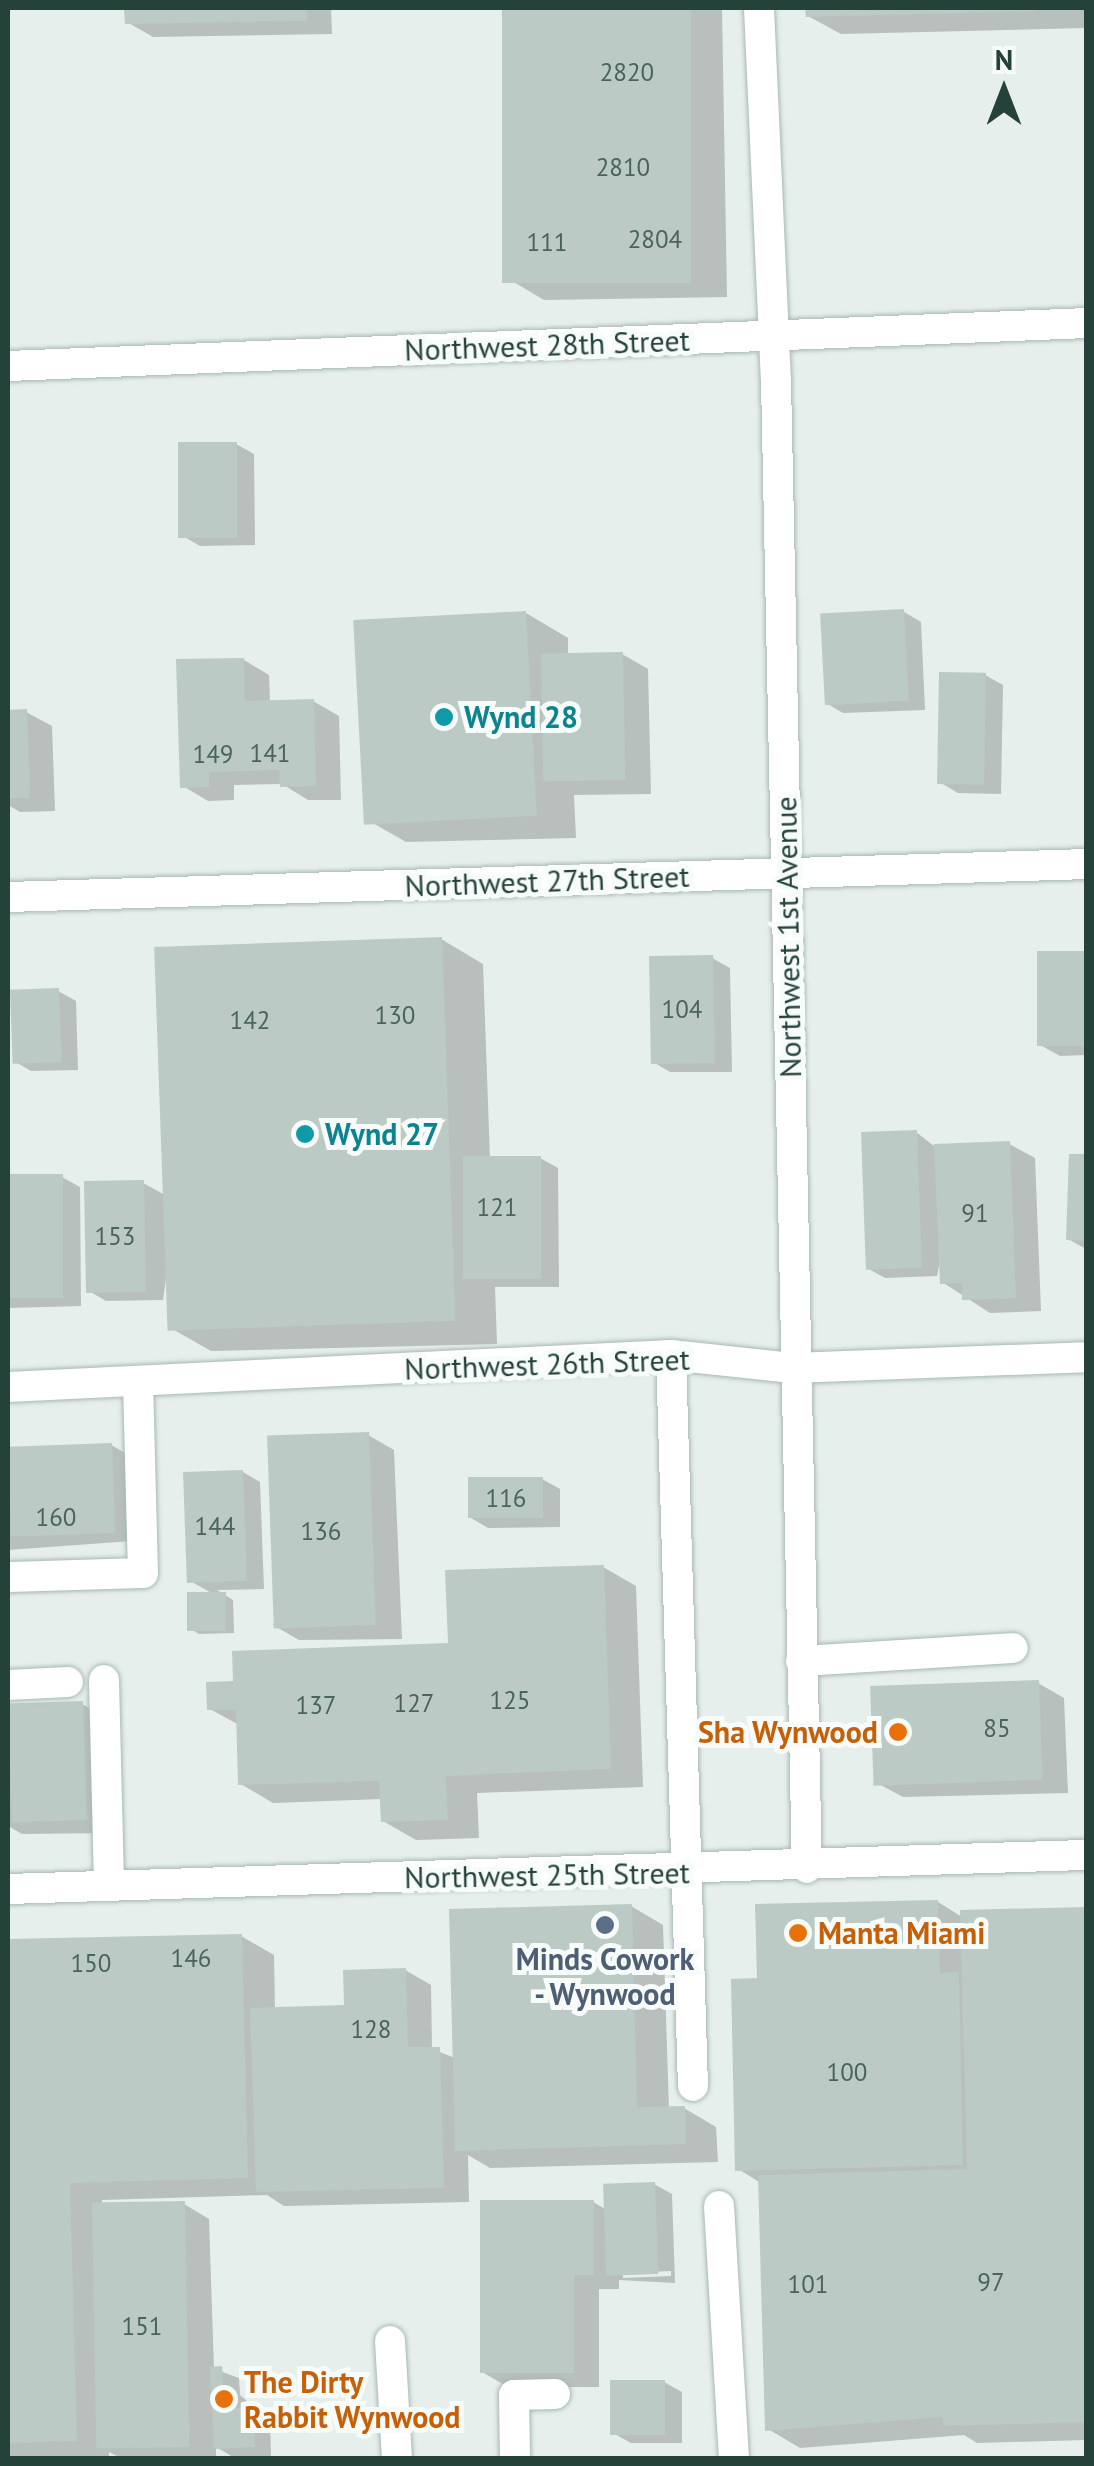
<!DOCTYPE html>
<html>
<head>
<meta charset="utf-8">
<style>
	body { margin:0 }
	#map { position:relative; width:1094px; height:2466px; overflow:hidden; background:#e6efeb; font-family:"PT Sans",sans-serif }
	div>[style] { position:absolute }
	[style*='--x'] { left:calc(var(--x)*1px); top:calc(var(--y)*1px); width:calc(var(--w)*1px); rotate:calc(var(--a)*1deg) }
	.shadow>* { inset:0; background:#0003 }
	.building>* { inset:0; background:#bbcac4; transform-origin:0 0 }
	.roads { filter:drop-shadow(0 0 2px #a8b8b2) drop-shadow(0 0 2px #a8b8b2) }
	.minor>* { height:30px; margin:-15px; padding:0 15px; transform-origin:15px; border-radius:15px; background:#fff }
	.dots>* { width:28px; height:28px; translate:-50% -50%; box-sizing:border-box; border:5px solid #f7fbf9; border-radius:50% }
	span { translate:-50% -50%; white-space:nowrap; text-align:center; line-height:1.15; -webkit-text-stroke:10px #f7fbf9; paint-order:stroke }
	.number-label { font-size:25px; color:#4a645c }
	.number-label span { -webkit-text-stroke-width:0 }
	.street-label { font-size:30px; color:#24423a }
	.culture-label { font-size:30px; color:#0d838f; font-weight:700 }
	.left { translate:0 -50%; text-align:left }
	.food-label { font-size:30px; color:#c56008; font-weight:700 }
	.right { translate:-100% -50%; text-align:right }
	.service-label { font-size:30px; color:#4e5e75; font-weight:700 }
	.frame { position:absolute; inset:0; border:10px solid #24423a; pointer-events:none }
	.north { position:absolute; left:954px; top:40px; width:100px; height:100px; -webkit-text-stroke:8px #f7fbf9; paint-order:stroke; rotate:0deg; font-size:28px; font-weight:700; line-height:40px; text-align:center; color:#24423a }
	.north::after { content:''; display:block; margin:auto; width:35px; height:45px; background:#24423a; clip-path:polygon(50% 0,100% 100%,50% 72%,0 100%) }
</style>
</head>
<body>
<div id="map">
	<div class="shadow">
		<div style="clip-path:polygon(127px 8px,331px 8px,332px 34px,153px 37px,127px 22px)"></div>
		<div style="clip-path:polygon(504px 8px,722px 8px,727px 297px,544px 300px,512px 281px)"></div>
		<div style="clip-path:polygon(808px 8px,1086px 8px,1086px 28px,841px 34px,808px 16px)"></div>
		<div style="clip-path:polygon(236px 444px,254px 454px,255px 545px,200px 546px,183px 536px)"></div>
		<div style="clip-path:polygon(904px 612px,921px 622px,925px 710px,843px 713px,826px 703px)"></div>
		<div style="clip-path:polygon(526px 613px,568px 638px,568px 656px,622px 654px,648px 669px,651px 794px,574px 795px,576px 838px,406px 842px,364px 818px)"></div>
		<div style="clip-path:polygon(244px 660px,269px 675px,270px 702px,313px 701px,339px 716px,341px 800px,308px 800px,282px 784px,234px 785px,234px 800px,208px 801px,183px 786px)"></div>
		<div style="clip-path:polygon(985px 675px,1003px 685px,1001px 794px,958px 793px,941px 783px)"></div>
		<div style="clip-path:polygon(8px 712px,26px 712px,52px 726px,55px 811px,20px 812px,8px 805px)"></div>
		<div style="clip-path:polygon(441px 939px,483px 964px,490px 1159px,540px 1158px,558px 1168px,559px 1287px,495px 1287px,497px 1344px,211px 1351px,169px 1327px,167px 1272px,163px 1300px,106px 1301px,89px 1291px,143px 1183px,165px 1195px)"></div>
		<div style="clip-path:polygon(1086px 953px,1086px 1055px,1060px 1056px,1042px 1046px,1039px 955px)"></div>
		<div style="clip-path:polygon(712px 958px,730px 968px,732px 1072px,670px 1072px,653px 1062px)"></div>
		<div style="clip-path:polygon(58px 991px,76px 1001px,78px 1070px,31px 1071px,14px 1061px)"></div>
		<div style="clip-path:polygon(916px 1132px,934px 1146px,1009px 1144px,1035px 1158px,1041px 1311px,990px 1313px,942px 1282px,941px 1257px,937px 1276px,885px 1278px,867px 1268px)"></div>
		<div style="clip-path:polygon(1072px 1156px,1086px 1157px,1086px 1249px,1068px 1239px)"></div>
		<div style="clip-path:polygon(62px 1177px,80px 1187px,81px 1306px,8px 1308px,8px 1178px)"></div>
		<div style="clip-path:polygon(368px 1435px,394px 1450px,402px 1639px,299px 1640px,273px 1625px)"></div>
		<div style="clip-path:polygon(111px 1445px,129px 1455px,132px 1541px,8px 1550px,8px 1450px)"></div>
		<div style="clip-path:polygon(243px 1472px,260px 1482px,264px 1589px,217px 1590px,233px 1600px,234px 1633px,199px 1634px,191px 1629px,215px 1595px,190px 1581px)"></div>
		<div style="clip-path:polygon(542px 1479px,560px 1489px,560px 1527px,488px 1528px,471px 1518px)"></div>
		<div style="clip-path:polygon(603px 1567px,636px 1586px,643px 1787px,477px 1793px,479px 1838px,416px 1840px,383px 1821px,382px 1799px,273px 1803px,241px 1784px,239px 1725px,210px 1709px,236px 1683px,450px 1646px)"></div>
		<div style="clip-path:polygon(1038px 1683px,1064px 1698px,1068px 1793px,903px 1797px,877px 1783px)"></div>
		<div style="clip-path:polygon(82px 1704px,108px 1718px,112px 1833px,22px 1834px,8px 1826px,8px 1705px)"></div>
		<div style="clip-path:polygon(938px 1902px,962px 1917px,1086px 1909px,1086px 2440px,977px 2443px,964px 2435px,800px 2448px,768px 2429px,761px 2183px,738px 2169px,759px 1981px)"></div>
		<div style="clip-path:polygon(631px 1906px,663px 1925px,669px 2109px,684px 2108px,716px 2127px,718px 2162px,490px 2168px,468px 2155px,469px 2202px,284px 2206px,267px 2195px,102px 2200px,102px 2206px,184px 2204px,209px 2219px,214px 2369px,239px 2378px,240px 2395px,270px 2421px,271px 2456px,233px 2457px,216px 2447px,216px 2458px,121px 2458px,109px 2452px,109px 2458px,8px 2458px,8px 1942px,241px 1936px,274px 1955px,275px 2009px,347px 2007px,405px 1970px,431px 1985px,432px 2049px,455px 2058px)"></div>
		<div style="clip-path:polygon(evenodd,654px 2184px,672px 2194px,675px 2283px,619px 2280px,619px 2289px,599px 2289px,599px 2387px,508px 2387px,482px 2372px,593px 2202px,607px 2210px,654px 2184px,671px 2271px,671px 2276px,623px 2278px,623px 2273px,671px 2271px)"></div>
		<div style="clip-path:polygon(664px 2382px,682px 2392px,682px 2443px,631px 2443px,613px 2433px)"></div>
	</div>
	<div class="building">
		<div style="clip-path:polygon(124px 8px,307px 8px,307px 21px,125px 24px)"></div>
		<div style="left:502px;top:8px;width:189px;height:275px"></div>
		<div style="clip-path:polygon(805px 8px,1036px 8px,1036px 11px,806px 17px)"></div>
		<div style="left:178px;top:442px;width:59px;height:96px"></div>
		<div style="left:904px;top:609px;width:92px;height:84px;rotate:87deg"></div>
		<div style="left:526px;top:611px;width:205px;height:173px;rotate:87deg"></div>
		<div style="left:623px;top:652px;width:128px;height:82px;rotate:89deg"></div>
		<div style="clip-path:polygon(244px 658px,245px 701px,314px 699px,316px 786px,280px 787px,279px 770px,209px 772px,209px 787px,180px 788px,176px 659px)"></div>
		<div style="left:939px;top:672px;width:47px;height:112px;rotate:1deg"></div>
		<div style="clip-path:polygon(27px 709px,30px 798px,8px 798px,8px 710px)"></div>
		<div style="left:442px;top:937px;width:384px;height:288px;rotate:88deg"></div>
		<div style="left:1086px;top:951px;width:95px;height:49px;rotate:90deg"></div>
		<div style="left:713px;top:955px;width:108px;height:64px;rotate:89deg"></div>
		<div style="left:59px;top:988px;width:74px;height:49px;rotate:88deg"></div>
		<div style="left:917px;top:1130px;width:138px;height:56px;rotate:88deg"></div>
		<div style="clip-path:polygon(1010px 1141px,1016px 1298px,962px 1300px,962px 1283px,940px 1284px,934px 1144px)"></div>
		<div style="clip-path:polygon(1069px 1154px,1086px 1154px,1086px 1241px,1066px 1240px)"></div>
		<div style="left:463px;top:1156px;width:78px;height:123px"></div>
		<div style="left:63px;top:1174px;width:124px;height:55px;rotate:90deg"></div>
		<div style="left:144px;top:1180px;width:112px;height:60px;rotate:89deg"></div>
		<div style="left:369px;top:1432px;width:193px;height:102px;rotate:88deg"></div>
		<div style="left:112px;top:1443px;width:90px;height:104px;rotate:88deg"></div>
		<div style="left:243px;top:1470px;width:111px;height:60px;rotate:88deg"></div>
		<div style="left:543px;top:1477px;width:41px;height:75px;rotate:90deg"></div>
		<div style="clip-path:polygon(604px 1565px,611px 1769px,446px 1776px,448px 1820px,381px 1822px,379px 1781px,238px 1785px,236px 1710px,207px 1710px,206px 1682px,233px 1681px,232px 1651px,448px 1643px,445px 1570px)"></div>
		<div style="left:187px;top:1592px;width:39px;height:39px"></div>
		<div style="left:1039px;top:1680px;width:100px;height:169px;rotate:88deg"></div>
		<div style="left:83px;top:1701px;width:119px;height:75px;rotate:88deg"></div>
		<div style="clip-path:polygon(938px 1900px,940px 1973px,959px 1972px,963px 2165px,735px 2171px,731px 1979px,757px 1978px,755px 1904px)"></div>
		<div style="clip-path:polygon(632px 1904px,637px 2107px,685px 2106px,686px 2144px,455px 2151px,449px 1909px)"></div>
		<div style="clip-path:polygon(1086px 1907px,1086px 2422px,943px 2426px,943px 2417px,765px 2431px,758px 2175px,967px 2169px,960px 1910px)"></div>
		<div style="clip-path:polygon(242px 1934px,248px 2178px,70px 2183px,77px 2441px,8px 2443px,8px 1939px)"></div>
		<div style="clip-path:polygon(406px 1968px,408px 2047px,440px 2047px,444px 2188px,256px 2192px,250px 2008px,344px 2005px,343px 1970px)"></div>
		<div style="left:655px;top:2182px;width:92px;height:52px;rotate:88deg"></div>
		<div style="clip-path:polygon(480px 2200px,594px 2200px,594px 2275px,574px 2275px,574px 2373px,480px 2373px)"></div>
		<div style="left:185px;top:2201px;width:246px;height:93px;rotate:89deg"></div>
		<div style="clip-path:polygon(222px 2366px,224px 2390px,237px 2390px,238px 2408px,253px 2408px,255px 2447px,214px 2449px,210px 2367px)"></div>
		<div style="left:610px;top:2380px;width:55px;height:55px"></div>
	</div>
	<div class="roads">
		<div class="minor">
			<div style="--x:759;--y:8;--w:372;--a:87.4"></div>
			<div style="--x:776;--y:380;--w:1488;--a:88.81"></div>
			<div style="--x:8;--y:366;--w:1079;--a:-2.28"></div>
			<div style="--x:8;--y:897;--w:1079;--a:-1.75"></div>
			<div style="--x:671;--y:1355;--w:731;--a:88.28"></div>
			<div style="--x:8;--y:1387;--w:664;--a:-2.76"></div>
			<div style="--x:671;--y:1355;--w:122;--a:6.1"></div>
			<div style="--x:792;--y:1368;--w:294;--a:-2.1"></div>
			<div style="--x:8;--y:1577;--w:135;--a:-1.7"></div>
			<div style="--x:143;--y:1573;--w:192;--a:-91.5"></div>
			<div style="--x:801;--y:1661;--w:212;--a:-3.5"></div>
			<div style="--x:104;--y:1680;--w:206;--a:88.6"></div>
			<div style="--x:8;--y:1685;--w:60;--a:-2.9"></div>
			<div style="--x:8;--y:1889;--w:1079;--a:-1.81"></div>
			<div style="--x:719;--y:2206;--w:252;--a:86.6"></div>
			<div style="--x:390;--y:2341;--w:117;--a:86.6"></div>
			<div style="--x:515;--y:2458;--w:63;--a:-90.9"></div>
			<div style="--x:514;--y:2395;--w:41;--a:-1.4"></div>
		</div>
	</div>
	<div class="dots">
		<div style="left:444px;top:717px;background:#0f9aa8"></div>
		<div style="left:305px;top:1134px;background:#0f9aa8"></div>
		<div style="left:898px;top:1732px;background:#e8710a"></div>
		<div style="left:605px;top:1925px;background:#5c6f8a"></div>
		<div style="left:798px;top:1933px;background:#e8710a"></div>
		<div style="left:224px;top:2399px;background:#e8710a"></div>
	</div>
	<div class="number-label">
		<span style="left:627px;top:72px">2820</span>
		<span style="left:623px;top:167px">2810</span>
		<span style="left:655px;top:239px">2804</span>
		<span style="left:547px;top:242px">111</span>
		<span style="left:270px;top:753px">141</span>
		<span style="left:213px;top:754px">149</span>
		<span style="left:682px;top:1009px">104</span>
		<span style="left:395px;top:1015px">130</span>
		<span style="left:250px;top:1020px">142</span>
		<span style="left:497px;top:1207px">121</span>
		<span style="left:975px;top:1213px">91</span>
		<span style="left:115px;top:1236px">153</span>
		<span style="left:506px;top:1498px">116</span>
		<span style="left:56px;top:1517px">160</span>
		<span style="left:215px;top:1526px">144</span>
		<span style="left:321px;top:1531px">136</span>
		<span style="left:510px;top:1700px">125</span>
		<span style="left:414px;top:1703px">127</span>
		<span style="left:316px;top:1705px">137</span>
		<span style="left:997px;top:1728px">85</span>
		<span style="left:191px;top:1958px">146</span>
		<span style="left:91px;top:1963px">150</span>
		<span style="left:371px;top:2029px">128</span>
		<span style="left:847px;top:2072px">100</span>
		<span style="left:991px;top:2282px">97</span>
		<span style="left:808px;top:2284px">101</span>
		<span style="left:142px;top:2326px">151</span>
	</div>
	<div class="street-label">
		<span style="left:547px;top:345px;rotate:-2deg">Northwest 28th Street</span>
		<span style="left:547px;top:881px;rotate:-2deg">Northwest 27th Street</span>
		<span style="left:788px;top:937px;rotate:-91deg">Northwest 1st Avenue</span>
		<span style="left:547px;top:1364px;rotate:-2deg">Northwest 26th Street</span>
		<span style="left:547px;top:1875px;rotate:-1deg">Northwest 25th Street</span>
	</div>
	<div class="culture-label">
		<span class="left" style="left:464px;top:717px">Wynd 28</span>
		<span class="left" style="left:325px;top:1134px">Wynd 27</span>
	</div>
	<div class="food-label">
		<span class="right" style="left:878px;top:1732px">Sha Wynwood</span>
		<span class="left" style="left:818px;top:1933px">Manta Miami</span>
		<span class="left" style="left:244px;top:2399px">The Dirty<br>Rabbit Wynwood</span>
	</div>
	<div class="service-label">
		<span style="left:605px;top:1976px">Minds Cowork<br>- Wynwood</span>
	</div>
	<div class="frame"></div>
	<div class="north">N</div>
</div>
</body>
</html>
